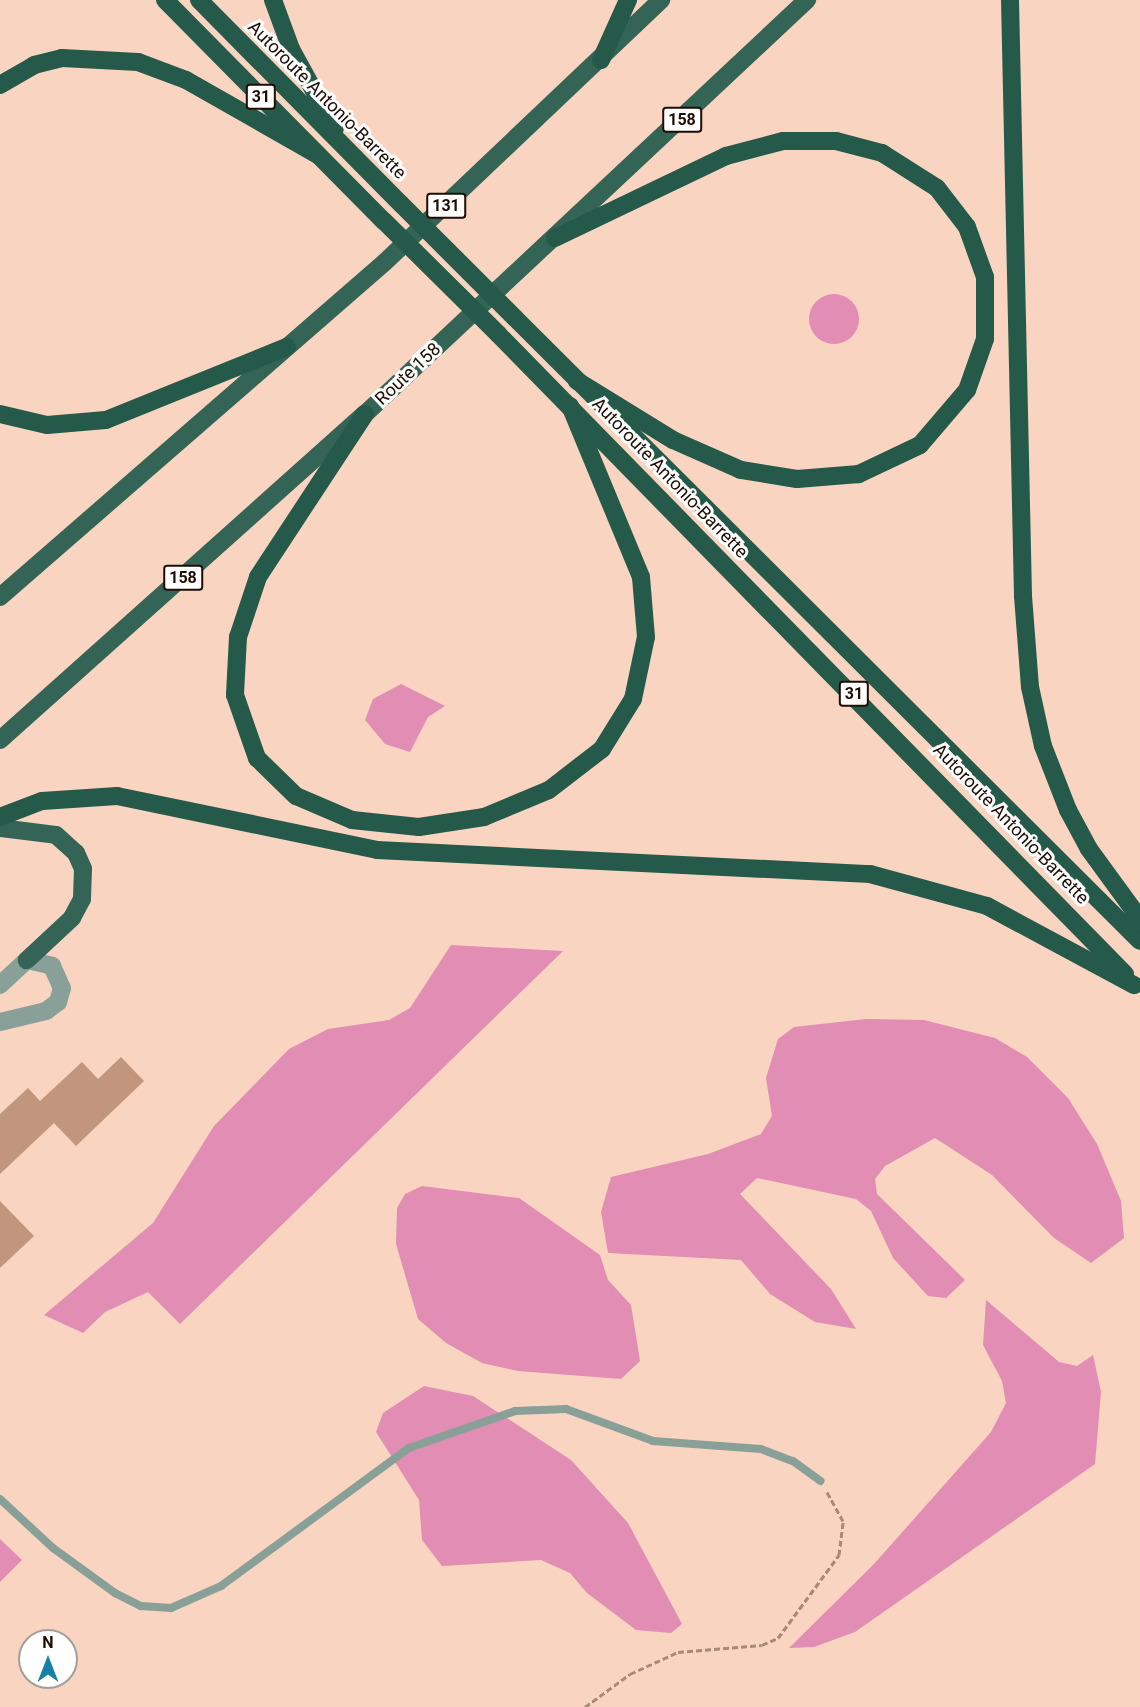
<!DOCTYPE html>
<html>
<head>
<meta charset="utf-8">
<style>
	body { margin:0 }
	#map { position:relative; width:1140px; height:1707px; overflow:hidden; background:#f9d4c0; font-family:Roboto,sans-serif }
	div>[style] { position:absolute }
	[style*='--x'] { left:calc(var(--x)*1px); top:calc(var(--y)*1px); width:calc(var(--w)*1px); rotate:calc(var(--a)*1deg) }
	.green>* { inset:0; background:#e28db4 }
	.round { border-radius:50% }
	.building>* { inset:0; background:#c1967d }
	.path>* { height:3px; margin-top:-1.5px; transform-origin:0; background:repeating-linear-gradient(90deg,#a6897a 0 6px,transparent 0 9px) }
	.service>* { height:8px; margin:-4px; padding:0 4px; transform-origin:4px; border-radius:4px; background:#89a098 }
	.tertiary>* { height:18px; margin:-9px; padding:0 9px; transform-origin:9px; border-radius:9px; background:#89a098 }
	.trunk>* { height:18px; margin:-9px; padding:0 9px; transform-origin:9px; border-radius:9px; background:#346455 }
	.motorway>* { height:18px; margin:-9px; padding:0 9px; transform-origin:9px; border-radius:9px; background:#255a4b }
	.motorway-bridge>* { height:18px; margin:-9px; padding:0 9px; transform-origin:9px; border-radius:9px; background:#255a4b }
	span { translate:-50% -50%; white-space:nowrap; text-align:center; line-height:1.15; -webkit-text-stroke:6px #fefefe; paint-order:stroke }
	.shield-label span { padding:2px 4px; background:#fefefe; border:2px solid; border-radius:4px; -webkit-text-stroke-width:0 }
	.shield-label { font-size:16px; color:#1d0d05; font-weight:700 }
	.street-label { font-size:18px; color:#1d0d05 }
	.north { position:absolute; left:18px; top:1629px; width:60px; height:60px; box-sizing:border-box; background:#fefefe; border:2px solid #a49e9a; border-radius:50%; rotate:0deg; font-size:16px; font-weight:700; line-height:24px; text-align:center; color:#1d0d05 }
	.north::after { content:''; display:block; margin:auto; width:21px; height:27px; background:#1780a9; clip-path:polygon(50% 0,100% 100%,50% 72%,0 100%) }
</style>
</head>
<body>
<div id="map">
	<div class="green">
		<div class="round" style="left:809px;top:294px;width:50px;height:50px"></div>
		<div style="clip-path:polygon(401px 684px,445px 706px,428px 717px,410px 752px,385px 744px,365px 720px,373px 699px)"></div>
		<div style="clip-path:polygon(451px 945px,563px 951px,180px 1324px,148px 1292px,105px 1312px,83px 1333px,44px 1315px,153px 1223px,214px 1126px,289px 1049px,328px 1029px,389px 1020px,410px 1008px)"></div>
		<div style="clip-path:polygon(866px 1019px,924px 1020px,995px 1038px,1027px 1057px,1068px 1098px,1097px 1144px,1121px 1201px,1124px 1238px,1091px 1263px,1054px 1238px,992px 1175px,935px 1138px,885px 1166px,875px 1179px,877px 1194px,965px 1280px,946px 1298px,928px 1296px,893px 1258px,871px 1211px,856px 1199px,757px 1178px,740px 1194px,831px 1289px,856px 1329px,815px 1322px,770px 1294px,741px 1260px,608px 1253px,601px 1212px,611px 1177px,708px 1154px,761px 1134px,772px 1116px,766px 1078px,778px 1039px,794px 1027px)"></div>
		<div style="clip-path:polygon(422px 1186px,519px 1198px,600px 1255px,608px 1280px,631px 1305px,640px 1361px,621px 1379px,518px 1371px,482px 1363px,446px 1343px,418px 1319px,396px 1244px,397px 1208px,405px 1194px)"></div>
		<div style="clip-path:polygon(986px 1300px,1059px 1362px,1077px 1366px,1093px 1355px,1101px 1392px,1095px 1464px,855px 1632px,814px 1647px,789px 1648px,874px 1564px,991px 1432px,1006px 1403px,1002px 1381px,983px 1345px)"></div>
		<div style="clip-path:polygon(424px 1386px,473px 1396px,571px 1460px,628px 1523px,682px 1624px,671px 1633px,636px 1630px,587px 1593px,570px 1573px,541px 1560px,442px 1566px,422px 1540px,419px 1500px,376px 1432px,383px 1413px)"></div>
		<div style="clip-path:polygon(0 1539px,22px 1560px,0 1582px)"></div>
	</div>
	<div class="building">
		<div style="clip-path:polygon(121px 1057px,144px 1081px,76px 1146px,54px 1123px,0 1174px,0 1114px,28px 1088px,40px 1101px,82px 1062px,98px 1079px)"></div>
		<div style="clip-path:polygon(0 1201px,34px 1236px,0 1268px)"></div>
	</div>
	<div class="path">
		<div style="--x:585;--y:1707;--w:56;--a:-36.3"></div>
		<div style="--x:630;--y:1674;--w:53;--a:-24.6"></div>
		<div style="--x:678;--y:1652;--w:84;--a:-4.8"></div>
		<div style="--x:762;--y:1645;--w:17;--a:-24"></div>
		<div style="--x:778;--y:1638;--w:103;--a:-53.7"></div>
		<div style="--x:839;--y:1555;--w:34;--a:-83"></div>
		<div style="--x:843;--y:1521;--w:35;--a:-119"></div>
	</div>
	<div class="service">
		<div style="--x:0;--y:1499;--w:72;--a:42.8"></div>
		<div style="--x:53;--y:1548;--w:77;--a:36"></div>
		<div style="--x:115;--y:1593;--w:29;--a:27"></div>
		<div style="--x:141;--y:1606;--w:30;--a:4"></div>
		<div style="--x:171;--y:1608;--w:55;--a:-23.7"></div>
		<div style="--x:221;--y:1586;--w:233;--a:-36.3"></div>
		<div style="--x:409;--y:1448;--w:112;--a:-19.2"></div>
		<div style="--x:515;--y:1411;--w:51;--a:-2.2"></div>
		<div style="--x:566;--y:1409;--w:93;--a:20.2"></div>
		<div style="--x:653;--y:1441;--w:108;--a:4.2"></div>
		<div style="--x:761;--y:1449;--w:34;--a:21"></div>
		<div style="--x:793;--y:1461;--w:34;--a:36"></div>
	</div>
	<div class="tertiary">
		<div style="--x:0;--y:985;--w:37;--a:-43"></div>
		<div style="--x:27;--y:960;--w:26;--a:13"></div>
		<div style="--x:52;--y:966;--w:24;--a:66"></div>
		<div style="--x:62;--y:988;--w:15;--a:106"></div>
		<div style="--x:58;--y:1002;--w:15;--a:143"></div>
		<div style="--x:46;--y:1011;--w:47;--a:166.6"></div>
	</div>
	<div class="trunk">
		<div style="--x:0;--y:597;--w:510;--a:-41.03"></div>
		<div style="--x:385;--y:262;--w:381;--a:-43.5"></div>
		<div style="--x:0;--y:740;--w:489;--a:-41.8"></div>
		<div style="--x:365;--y:414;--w:606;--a:-43.13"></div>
		<div style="--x:0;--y:828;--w:56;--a:7.1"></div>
		<div style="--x:56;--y:835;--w:27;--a:42"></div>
		<div style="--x:76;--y:853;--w:17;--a:66"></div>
		<div style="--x:83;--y:869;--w:30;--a:92"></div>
		<div style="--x:82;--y:899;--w:21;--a:118"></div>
		<div style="--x:72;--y:918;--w:62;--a:137"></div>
	</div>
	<div class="motorway">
		<div style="--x:165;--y:0;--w:311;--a:45.3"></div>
		<div style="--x:199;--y:0;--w:287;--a:45.3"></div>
		<div style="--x:273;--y:0;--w:52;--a:69.8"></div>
		<div style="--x:291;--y:49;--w:91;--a:61.2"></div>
		<div style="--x:1010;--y:0;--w:596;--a:88.75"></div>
		<div style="--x:1023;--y:596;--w:91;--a:85.6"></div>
		<div style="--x:1030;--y:687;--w:60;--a:77.6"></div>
		<div style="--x:1043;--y:746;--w:69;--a:68.7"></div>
		<div style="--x:1068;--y:810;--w:44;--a:61.7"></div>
		<div style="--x:1089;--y:849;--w:87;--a:53.9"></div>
		<div style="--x:601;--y:60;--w:66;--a:-65.8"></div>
		<div style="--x:0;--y:85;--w:39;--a:-30"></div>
		<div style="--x:34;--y:65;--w:29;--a:-14"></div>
		<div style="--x:62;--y:58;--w:76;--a:3"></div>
		<div style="--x:138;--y:62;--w:51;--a:20.6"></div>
		<div style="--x:186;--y:80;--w:152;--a:29.6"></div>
		<div style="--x:555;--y:238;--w:190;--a:-25.6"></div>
		<div style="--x:726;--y:156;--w:59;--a:-14.7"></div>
		<div style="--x:783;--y:141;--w:53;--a:0"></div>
		<div style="--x:836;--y:141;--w:48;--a:14.6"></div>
		<div style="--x:882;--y:153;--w:65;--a:32.5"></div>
		<div style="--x:937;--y:188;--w:49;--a:52.4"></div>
		<div style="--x:967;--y:227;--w:53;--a:70.2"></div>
		<div style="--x:985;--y:277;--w:62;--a:90"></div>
		<div style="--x:985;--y:339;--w:54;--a:109.4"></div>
		<div style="--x:967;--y:390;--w:72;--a:130.5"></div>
		<div style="--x:920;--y:445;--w:68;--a:154.6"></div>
		<div style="--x:859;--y:474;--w:62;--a:175.4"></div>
		<div style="--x:797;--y:479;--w:57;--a:-170.9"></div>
		<div style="--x:741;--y:470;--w:74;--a:-156.2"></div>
		<div style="--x:673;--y:440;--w:113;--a:-148.4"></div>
		<div style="--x:515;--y:318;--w:882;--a:44.91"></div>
		<div style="--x:498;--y:334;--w:896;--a:45.59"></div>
		<div style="--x:0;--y:414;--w:48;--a:13.2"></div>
		<div style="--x:47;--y:425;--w:59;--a:-4.8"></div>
		<div style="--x:106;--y:420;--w:195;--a:-22"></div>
		<div style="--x:365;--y:414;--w:195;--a:123.3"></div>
		<div style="--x:258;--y:577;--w:63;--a:108.4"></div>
		<div style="--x:238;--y:637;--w:58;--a:93"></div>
		<div style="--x:235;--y:695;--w:67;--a:70.8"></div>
		<div style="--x:257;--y:758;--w:54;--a:44.3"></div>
		<div style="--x:296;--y:796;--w:61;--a:23.2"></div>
		<div style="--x:352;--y:820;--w:67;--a:6"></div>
		<div style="--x:419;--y:827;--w:66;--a:-8.7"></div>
		<div style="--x:484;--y:817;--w:70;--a:-22.6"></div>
		<div style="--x:549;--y:790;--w:67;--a:-37.7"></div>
		<div style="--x:602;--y:749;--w:59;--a:-58.2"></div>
		<div style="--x:633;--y:699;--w:63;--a:-78.2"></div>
		<div style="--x:646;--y:637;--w:60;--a:-94.8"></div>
		<div style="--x:641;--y:577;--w:185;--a:-112.5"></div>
		<div style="--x:0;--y:817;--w:45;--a:-20.9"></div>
		<div style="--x:42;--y:801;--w:75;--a:-3.8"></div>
		<div style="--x:117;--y:796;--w:266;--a:11.7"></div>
		<div style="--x:377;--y:850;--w:494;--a:2.8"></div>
		<div style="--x:870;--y:874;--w:121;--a:15.3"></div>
		<div style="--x:987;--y:906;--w:167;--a:28.3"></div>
	</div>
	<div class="motorway-bridge">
		<div style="--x:401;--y:204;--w:161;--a:45"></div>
		<div style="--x:384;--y:221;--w:161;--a:44.7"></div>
	</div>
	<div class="shield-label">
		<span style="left:261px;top:97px">31</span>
		<span style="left:682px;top:120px">158</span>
		<span style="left:446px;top:206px">131</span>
		<span style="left:183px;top:578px">158</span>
		<span style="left:854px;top:694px">31</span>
	</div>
	<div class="street-label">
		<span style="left:327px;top:100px;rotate:45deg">Autoroute Antonio-Barrette</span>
		<span style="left:408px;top:374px;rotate:-43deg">Route 158</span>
		<span style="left:670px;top:478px;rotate:46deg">Autoroute Antonio-Barrette</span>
		<span style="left:1011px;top:824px;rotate:46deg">Autoroute Antonio-Barrette</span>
	</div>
	<div class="north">N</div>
</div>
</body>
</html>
